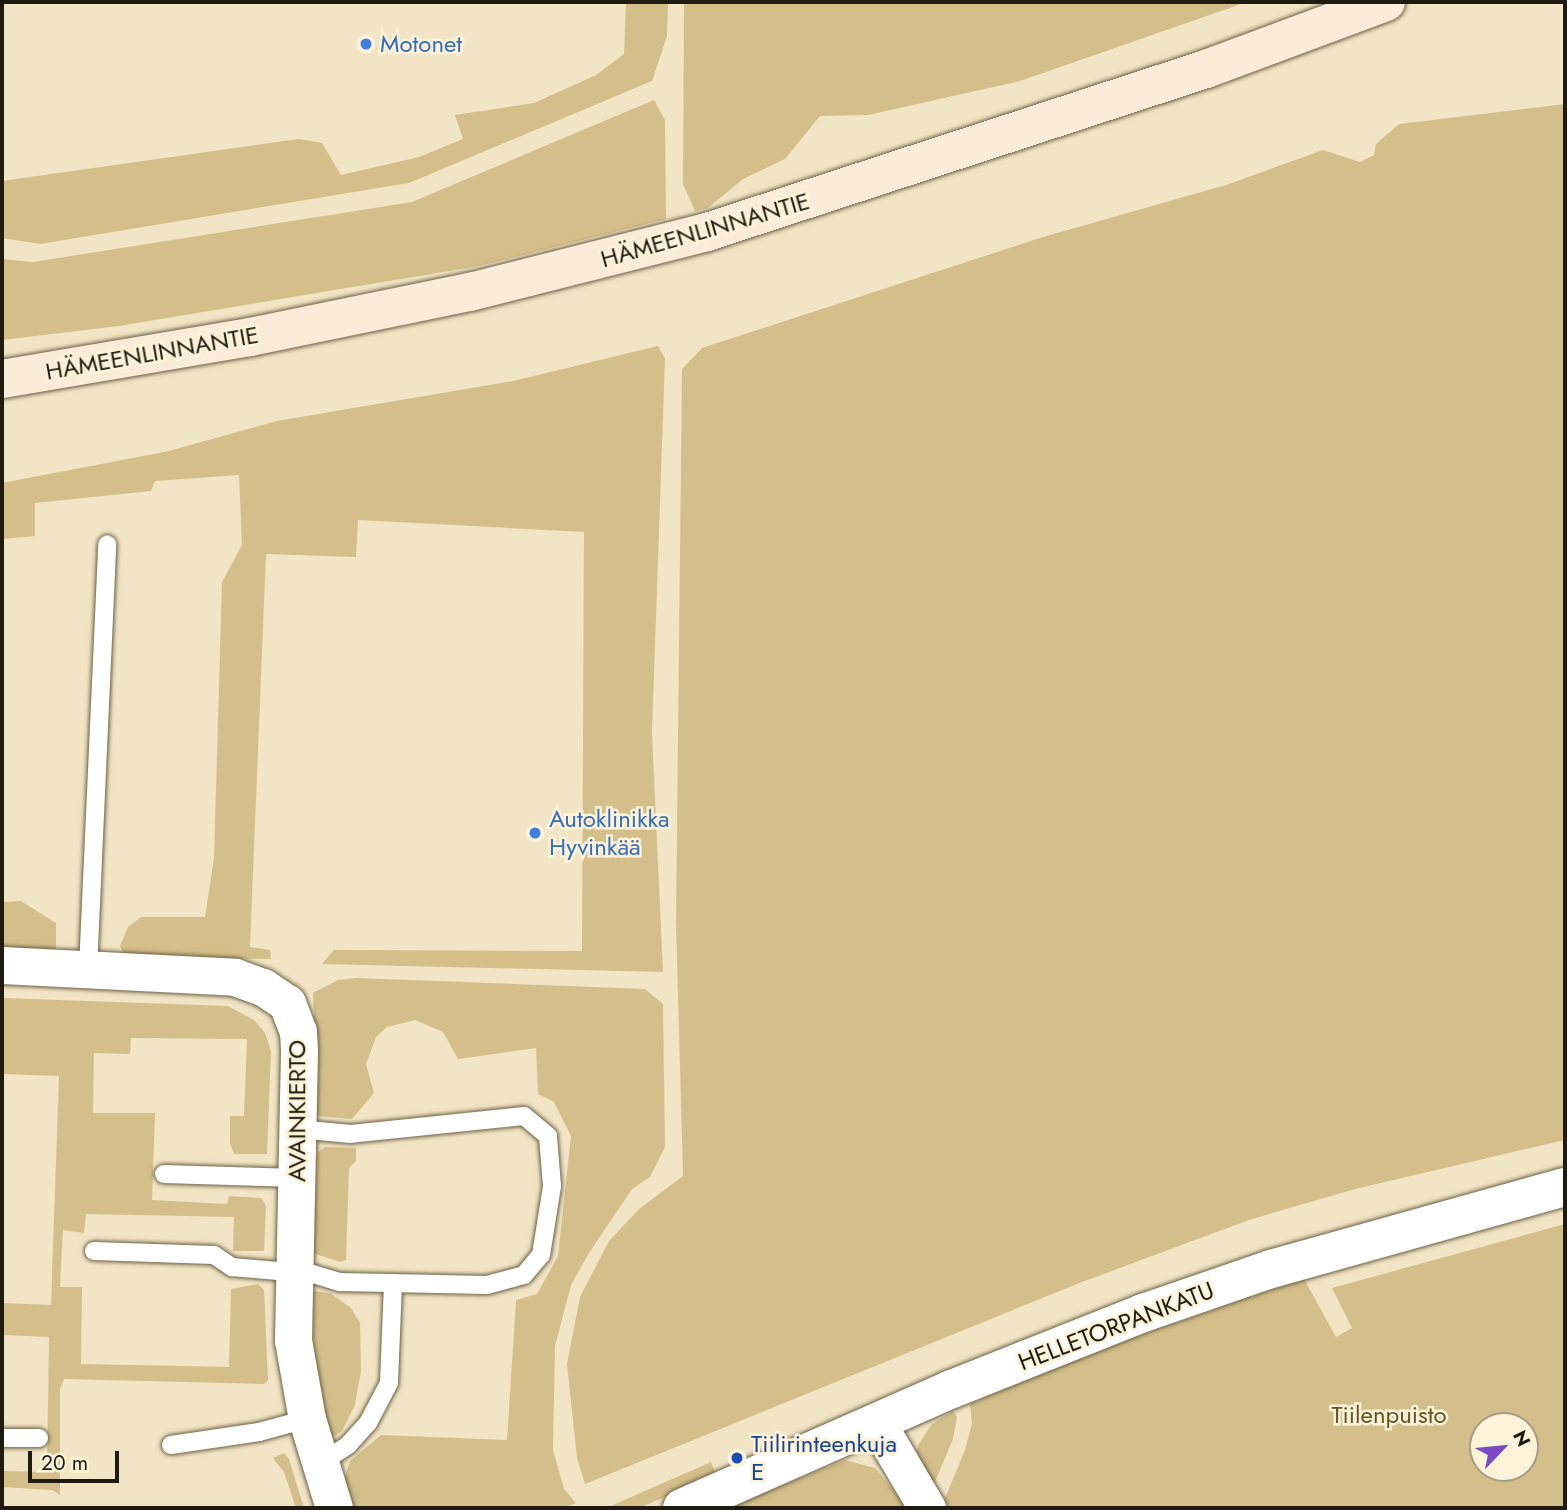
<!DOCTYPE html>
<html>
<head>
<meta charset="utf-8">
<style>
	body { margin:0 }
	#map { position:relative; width:1567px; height:1510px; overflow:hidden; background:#f2e5c5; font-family:Jost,sans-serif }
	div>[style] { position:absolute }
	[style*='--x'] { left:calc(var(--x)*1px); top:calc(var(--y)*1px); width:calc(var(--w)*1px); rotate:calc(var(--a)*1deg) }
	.green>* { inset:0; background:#d4bf8a }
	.roads { filter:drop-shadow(0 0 2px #6c6145) drop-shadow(0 0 2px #6c6145) }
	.service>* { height:18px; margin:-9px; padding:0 9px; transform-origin:9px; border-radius:9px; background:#fff }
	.minor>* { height:37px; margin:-18.5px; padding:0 18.5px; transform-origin:18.5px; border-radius:18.5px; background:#fff }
	.tertiary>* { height:38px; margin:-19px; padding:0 19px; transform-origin:19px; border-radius:19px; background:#fff }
	.secondary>* { height:38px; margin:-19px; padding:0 19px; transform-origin:19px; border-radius:19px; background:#fbebd9 }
	.dots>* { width:19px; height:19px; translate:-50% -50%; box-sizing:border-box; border:4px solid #fdf3d9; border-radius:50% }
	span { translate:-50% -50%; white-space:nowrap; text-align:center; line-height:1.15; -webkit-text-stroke:5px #fdf3d9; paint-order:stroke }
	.shop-label { font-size:24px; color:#366cbe }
	.left { translate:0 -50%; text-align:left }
	.street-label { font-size:24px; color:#201b10 }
	.park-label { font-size:24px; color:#66531e }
	.transit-label { font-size:24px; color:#164399 }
	.frame { position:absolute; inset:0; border:4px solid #201b10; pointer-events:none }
	.north { position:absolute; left:1469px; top:1412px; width:70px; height:70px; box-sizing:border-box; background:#fdf3d9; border:2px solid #a59d89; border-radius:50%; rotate:64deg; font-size:19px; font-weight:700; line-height:28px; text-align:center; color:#201b10 }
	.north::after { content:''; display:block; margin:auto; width:24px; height:32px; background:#7c4bc3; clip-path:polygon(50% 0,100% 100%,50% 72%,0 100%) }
	.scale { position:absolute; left:28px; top:1451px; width:91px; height:32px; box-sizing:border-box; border:4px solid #201b10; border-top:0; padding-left:9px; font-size:21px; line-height:24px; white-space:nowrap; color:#201b10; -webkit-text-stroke:5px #fdf3d9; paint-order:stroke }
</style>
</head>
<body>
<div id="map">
	<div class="green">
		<div style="clip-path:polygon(626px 2px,668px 2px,667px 36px,652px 81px,409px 183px,40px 244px,2px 238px,2px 181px,299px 139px,322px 143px,341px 175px,419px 157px,463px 139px,455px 115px,534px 103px,596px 75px,624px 54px)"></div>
		<div style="clip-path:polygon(684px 2px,1247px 2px,1020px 81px,868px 115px,820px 116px,785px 159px,743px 179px,708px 208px,695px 211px,683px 184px)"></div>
		<div style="clip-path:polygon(654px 100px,665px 120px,666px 219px,479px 266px,119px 326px,2px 340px,2px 259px,33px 262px,412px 202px)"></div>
		<div style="clip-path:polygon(1565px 104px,1565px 1140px,1355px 1189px,1249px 1220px,1082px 1282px,585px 1484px,577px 1458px,567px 1364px,580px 1297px,609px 1241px,639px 1209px,683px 1176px,676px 922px,682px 369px,702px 348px,1043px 237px,1226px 185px,1323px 150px,1360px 162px,1374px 155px,1376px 144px,1399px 124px)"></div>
		<div style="clip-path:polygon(658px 346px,665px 359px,652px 733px,663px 972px,322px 964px,334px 950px,582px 951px,584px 532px,358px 520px,356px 557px,266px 554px,250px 947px,270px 950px,271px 959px,125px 956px,120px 946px,128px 927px,141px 917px,205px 917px,214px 858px,222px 582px,242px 545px,239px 475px,155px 481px,151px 491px,35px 503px,35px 536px,2px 539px,2px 483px,169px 451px,277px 421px,513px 381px)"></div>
		<div style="clip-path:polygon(21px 901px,56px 923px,56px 952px,2px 951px,2px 902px)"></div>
		<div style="clip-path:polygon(356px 978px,645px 989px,663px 1004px,665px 1147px,650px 1177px,632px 1189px,589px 1253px,571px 1285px,555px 1346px,553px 1450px,564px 1489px,576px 1503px,564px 1508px,354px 1508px,344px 1480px,350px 1461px,381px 1435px,507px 1440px,516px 1300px,537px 1294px,558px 1256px,571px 1136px,554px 1102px,538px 1094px,536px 1048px,458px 1059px,443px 1032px,415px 1020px,387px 1027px,376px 1037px,366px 1064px,374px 1093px,352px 1119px,317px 1116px,313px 993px,338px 980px)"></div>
		<div style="clip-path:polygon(2px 998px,228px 1006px,254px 1020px,265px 1033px,271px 1051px,267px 1154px,234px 1154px,230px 1143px,230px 1116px,244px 1116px,247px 1039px,131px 1038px,130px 1054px,94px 1053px,93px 1113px,155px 1113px,152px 1200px,227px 1204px,229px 1196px,261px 1198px,266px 1206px,264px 1251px,233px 1251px,234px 1217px,86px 1214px,84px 1233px,63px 1230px,60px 1287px,82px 1287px,81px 1364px,229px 1367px,231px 1289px,258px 1284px,264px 1290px,268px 1380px,264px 1384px,64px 1379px,60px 1389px,60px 1495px,52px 1490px,2px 1487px,2px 1471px,47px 1472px,49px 1337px,2px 1335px,2px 1303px,51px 1305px,59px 1076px,2px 1074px)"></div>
		<div style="clip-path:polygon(325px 1147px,356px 1148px,356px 1161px,349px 1168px,346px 1260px,340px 1262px,313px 1253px,317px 1153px)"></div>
		<div style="clip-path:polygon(evenodd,1565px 1224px,1565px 1508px,948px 1508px,943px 1503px,965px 1450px,972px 1423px,970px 1404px,1092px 1352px,1304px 1279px,1336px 1337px,1352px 1328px,1332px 1288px,1565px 1224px,1483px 1426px,1525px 1426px,1525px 1468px,1483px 1468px,1483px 1426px)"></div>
		<div style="clip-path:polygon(311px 1291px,330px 1293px,351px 1308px,360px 1323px,361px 1371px,355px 1405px,342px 1431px,331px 1438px,315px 1364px)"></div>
		<div style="clip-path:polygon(953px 1411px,957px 1417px,953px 1439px,932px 1489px,916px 1460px,918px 1445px,932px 1424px)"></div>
		<div style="clip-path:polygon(284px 1453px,289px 1459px,304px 1508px,296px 1508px,284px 1472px,273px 1458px)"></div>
		<div style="clip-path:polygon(845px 1460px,875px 1468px,908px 1508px,727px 1508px)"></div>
		<div style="clip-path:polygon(711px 1462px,716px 1475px,639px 1508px,606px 1508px)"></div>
	</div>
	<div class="roads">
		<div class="service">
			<div style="--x:88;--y:969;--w:425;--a:-87.4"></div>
			<div style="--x:164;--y:1174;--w:132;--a:1.7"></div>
			<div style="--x:94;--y:1251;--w:120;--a:1.9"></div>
			<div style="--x:214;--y:1255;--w:22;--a:34"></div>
			<div style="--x:232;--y:1267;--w:81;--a:4.9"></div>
			<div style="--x:313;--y:1274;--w:28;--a:17"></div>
			<div style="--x:340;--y:1282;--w:147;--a:1.2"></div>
			<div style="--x:487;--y:1285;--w:38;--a:-15"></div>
			<div style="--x:524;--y:1275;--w:26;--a:-50"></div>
			<div style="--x:541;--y:1255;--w:70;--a:-80.9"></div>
			<div style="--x:552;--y:1186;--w:50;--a:-94.6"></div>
			<div style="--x:548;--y:1136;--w:31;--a:-140"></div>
			<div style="--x:524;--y:1116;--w:174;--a:174.1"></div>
			<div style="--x:351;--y:1134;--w:54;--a:-174.7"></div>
			<div style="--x:2;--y:1438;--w:37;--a:0"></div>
			<div style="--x:171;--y:1445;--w:89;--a:-8.4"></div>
			<div style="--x:259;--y:1432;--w:50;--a:-15.2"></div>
			<div style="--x:319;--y:1464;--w:35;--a:-33"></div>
			<div style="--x:348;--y:1445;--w:30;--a:-48"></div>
			<div style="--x:368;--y:1423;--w:45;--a:-62.3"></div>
			<div style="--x:389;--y:1383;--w:100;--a:-87.7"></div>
		</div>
		<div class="minor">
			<div style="--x:2;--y:965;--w:233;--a:2.9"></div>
			<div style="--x:235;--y:977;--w:30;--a:20"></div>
			<div style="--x:263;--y:987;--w:29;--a:34"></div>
			<div style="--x:287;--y:1003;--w:30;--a:69"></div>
			<div style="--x:298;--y:1031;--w:21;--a:87"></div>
			<div style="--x:299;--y:1052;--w:288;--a:91.2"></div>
			<div style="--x:293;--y:1340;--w:80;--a:80"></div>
			<div style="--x:307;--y:1419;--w:93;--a:73.1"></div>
			<div style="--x:877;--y:1423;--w:99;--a:59.5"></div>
		</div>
		<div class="tertiary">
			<div style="--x:682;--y:1508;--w:295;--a:-23.8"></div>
			<div style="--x:952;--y:1389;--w:206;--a:-21.7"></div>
			<div style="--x:1143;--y:1313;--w:135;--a:-19"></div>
			<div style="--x:1271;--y:1269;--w:305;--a:-15.6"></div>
		</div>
		<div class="secondary">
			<div style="--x:2;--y:379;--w:252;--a:-9.6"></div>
			<div style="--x:250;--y:337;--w:225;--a:-11.6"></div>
			<div style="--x:470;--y:292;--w:244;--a:-14.2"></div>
			<div style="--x:707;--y:232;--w:525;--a:-18.09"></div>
			<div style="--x:1206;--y:69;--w:192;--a:-20.4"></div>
		</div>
	</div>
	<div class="dots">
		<div style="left:366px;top:44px;background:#3f7fe0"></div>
		<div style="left:535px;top:833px;background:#3f7fe0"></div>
		<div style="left:737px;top:1458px;background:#1a4fb4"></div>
	</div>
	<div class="shop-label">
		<span class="left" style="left:380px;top:44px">Motonet</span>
		<span class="left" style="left:549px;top:833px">Autoklinikka<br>Hyvinkää</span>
	</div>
	<div class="street-label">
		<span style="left:705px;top:230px;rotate:-16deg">HÄMEENLINNANTIE</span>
		<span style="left:152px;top:353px;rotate:-10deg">HÄMEENLINNANTIE</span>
		<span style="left:297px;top:1111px;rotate:-90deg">AVAINKIERTO</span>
		<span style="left:1116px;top:1326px;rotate:-21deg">HELLETORPANKATU</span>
	</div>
	<div class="park-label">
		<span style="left:1389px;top:1415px">Tiilenpuisto</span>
	</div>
	<div class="transit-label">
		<span class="left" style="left:751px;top:1458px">Tiilirinteenkuja<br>E</span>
	</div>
	<div class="frame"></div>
	<div class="north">N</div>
	<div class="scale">20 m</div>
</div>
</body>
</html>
